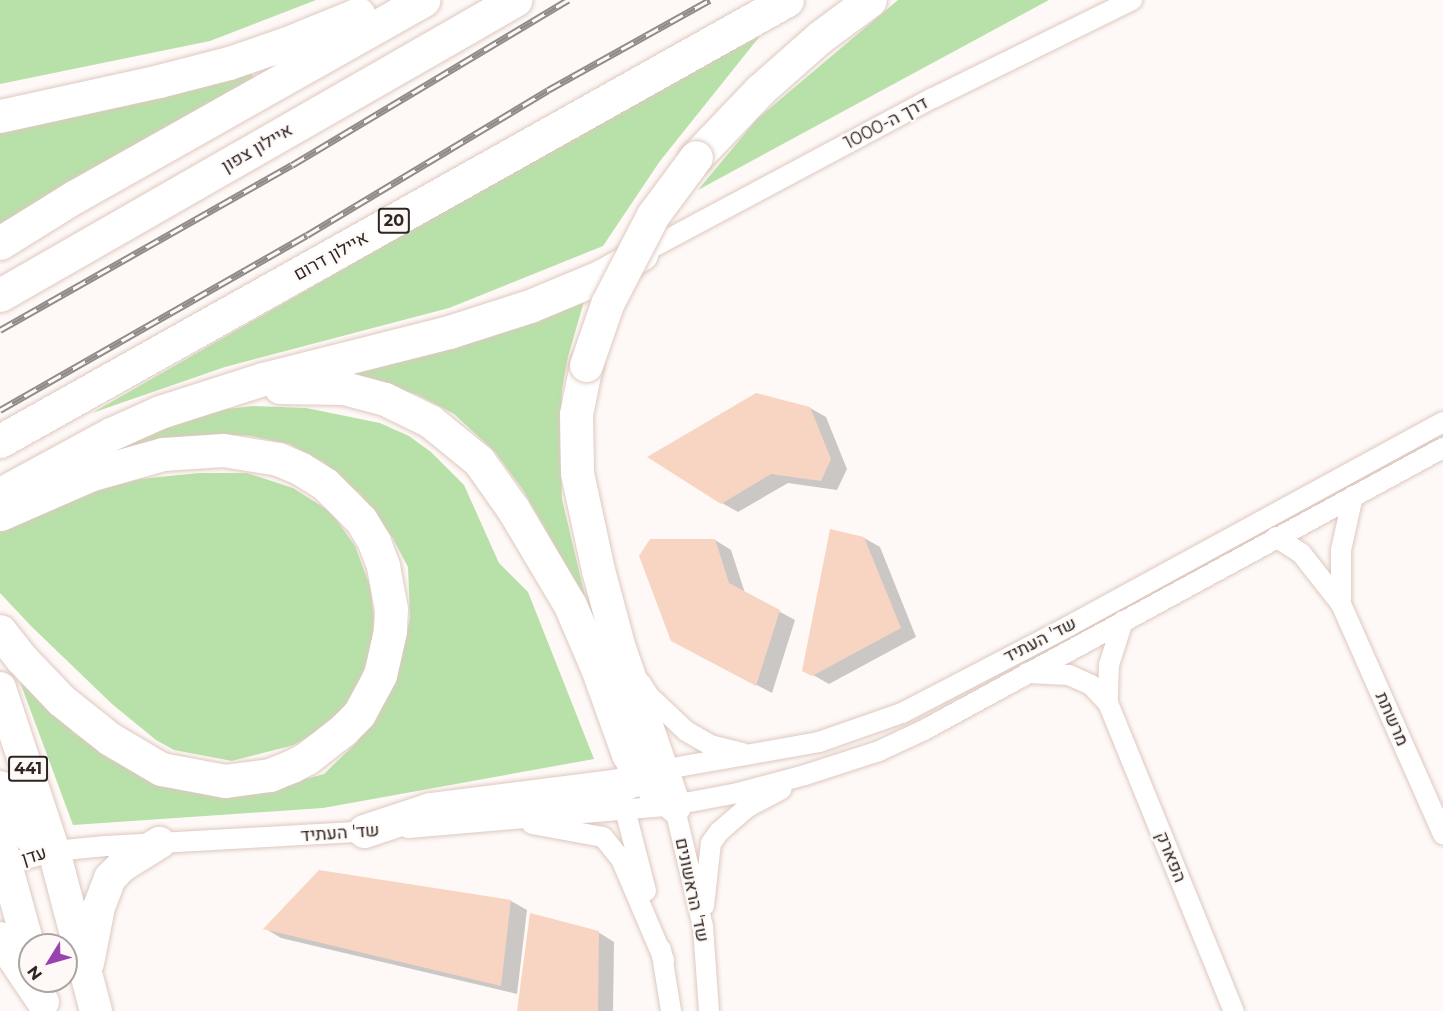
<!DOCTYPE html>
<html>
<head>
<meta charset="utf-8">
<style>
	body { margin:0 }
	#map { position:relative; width:1443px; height:1011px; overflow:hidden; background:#fef9f7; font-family:Montserrat,Heebo,sans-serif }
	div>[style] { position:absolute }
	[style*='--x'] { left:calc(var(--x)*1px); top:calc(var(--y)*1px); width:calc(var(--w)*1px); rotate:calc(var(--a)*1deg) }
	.green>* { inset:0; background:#b8e0a9 }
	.shadow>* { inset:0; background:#0003 }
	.building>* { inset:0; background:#f8d5c3 }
	.roads { filter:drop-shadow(0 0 2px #dec8bf) drop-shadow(0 0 2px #dec8bf) }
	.street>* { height:20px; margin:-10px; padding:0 10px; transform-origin:10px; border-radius:10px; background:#fff }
	.primary>* { height:32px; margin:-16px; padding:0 16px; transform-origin:16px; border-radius:16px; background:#fff }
	.highway>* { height:33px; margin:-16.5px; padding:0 16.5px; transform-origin:16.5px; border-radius:16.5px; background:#fff }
	.rail>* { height:7px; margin-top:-3.5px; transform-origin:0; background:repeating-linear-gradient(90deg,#fef9f7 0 14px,#928c89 0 28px); box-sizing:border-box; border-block:2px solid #928c89 }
	.bridges { filter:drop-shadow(0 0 2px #dec8bf) drop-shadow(0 0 2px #dec8bf) }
	.highway-bridge>* { height:33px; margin:-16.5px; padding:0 16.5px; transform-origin:16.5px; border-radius:16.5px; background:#fff }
	span { translate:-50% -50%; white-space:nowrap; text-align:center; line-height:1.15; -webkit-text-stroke:4.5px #fef9f7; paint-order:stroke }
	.shield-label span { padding:2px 4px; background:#fef9f7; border:2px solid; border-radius:4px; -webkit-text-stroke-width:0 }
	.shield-label { font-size:16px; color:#2e2623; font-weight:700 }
	.street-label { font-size:18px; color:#2e2623 }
	.north { position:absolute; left:18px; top:933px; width:60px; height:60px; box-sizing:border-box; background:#fef9f7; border:2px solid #aba5a2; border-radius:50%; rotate:233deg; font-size:16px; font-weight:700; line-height:24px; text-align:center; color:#2e2623 }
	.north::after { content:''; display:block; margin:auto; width:21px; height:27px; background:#9743b0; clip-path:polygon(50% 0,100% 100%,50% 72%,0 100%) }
</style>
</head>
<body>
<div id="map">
	<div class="green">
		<div style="clip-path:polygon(0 0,316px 0,210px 41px,0 84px)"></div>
		<div style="clip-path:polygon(898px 0,1049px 0,698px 190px,757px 119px)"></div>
		<div style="clip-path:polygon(760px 36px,660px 161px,603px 246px,449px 308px,225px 367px,92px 413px,663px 86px)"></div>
		<div style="clip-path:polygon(247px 70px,255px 78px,0 224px,0 128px)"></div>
		<div style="clip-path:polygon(586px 294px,568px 357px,562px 390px,560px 442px,562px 499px,586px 600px,523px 490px,495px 452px,454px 414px,418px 395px,373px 381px,319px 375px)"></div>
		<div style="clip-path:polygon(253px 406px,306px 408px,380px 423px,409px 436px,431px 452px,464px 485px,499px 563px,528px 592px,594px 759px,323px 808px,73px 825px,20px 682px,73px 732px,110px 759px,164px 783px,272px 788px,324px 774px,358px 741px,386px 701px,397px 677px,410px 618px,408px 567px,392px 537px,360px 494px,323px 462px,289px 444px,251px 436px,218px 434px,78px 466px,120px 444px,209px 411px)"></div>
		<div style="clip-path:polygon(199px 473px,247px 473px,293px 488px,331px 512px,355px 546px,370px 586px,374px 617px,371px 651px,359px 682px,345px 707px,320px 729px,294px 745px,232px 761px,174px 750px,156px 740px,112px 704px,31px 626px,0 593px,0 530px,92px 492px,140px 479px)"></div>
	</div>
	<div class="shadow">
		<div style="clip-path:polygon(810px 408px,826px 417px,847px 469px,837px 490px,788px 483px,738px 512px,722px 503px)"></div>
		<div style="clip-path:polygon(864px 538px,880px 547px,916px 637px,829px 684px,804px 670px)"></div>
		<div style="clip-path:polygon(715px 540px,731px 550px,745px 593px,795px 620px,772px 693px,689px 650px)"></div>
		<div style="clip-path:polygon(511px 901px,527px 910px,517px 994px,281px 938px,266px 929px)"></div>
		<div style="clip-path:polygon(598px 932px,614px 942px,613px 1011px,519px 1011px)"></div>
	</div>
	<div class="building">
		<div style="clip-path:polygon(756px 393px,810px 407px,831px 459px,821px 481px,771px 474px,721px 504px,647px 457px)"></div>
		<div style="clip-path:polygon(830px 529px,864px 537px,901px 628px,812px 676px,802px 671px)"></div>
		<div style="clip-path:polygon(650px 539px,715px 539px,729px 583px,780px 610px,756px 686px,671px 641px,639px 556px)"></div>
		<div style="clip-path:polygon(319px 870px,511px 900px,501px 986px,263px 929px)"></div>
		<div style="clip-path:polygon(530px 913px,599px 931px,598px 1011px,517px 1011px)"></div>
	</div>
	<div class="roads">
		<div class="street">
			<div style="--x:644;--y:252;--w:327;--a:-28.1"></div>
			<div style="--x:933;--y:98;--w:222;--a:-26.2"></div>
			<div style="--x:1276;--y:537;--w:30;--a:33"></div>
			<div style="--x:1301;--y:553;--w:65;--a:51.9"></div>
			<div style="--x:1341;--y:604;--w:252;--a:66.1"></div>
			<div style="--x:1341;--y:604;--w:54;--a:-90"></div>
			<div style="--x:1341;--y:550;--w:55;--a:-77.5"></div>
			<div style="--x:1123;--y:621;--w:46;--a:107.7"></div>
			<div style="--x:1109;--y:665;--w:38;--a:92"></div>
			<div style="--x:1108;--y:703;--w:333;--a:67.8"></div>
			<div style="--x:1027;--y:673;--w:42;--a:2.7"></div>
			<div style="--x:1069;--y:675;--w:24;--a:24"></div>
			<div style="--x:1091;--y:685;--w:25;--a:47"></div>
			<div style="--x:640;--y:682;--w:17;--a:57"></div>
			<div style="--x:649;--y:696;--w:51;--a:43.4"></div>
			<div style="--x:686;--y:731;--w:28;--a:30"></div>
			<div style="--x:710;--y:745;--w:34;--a:14"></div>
			<div style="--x:655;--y:775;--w:8;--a:-40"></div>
			<div style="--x:661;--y:770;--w:160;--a:-10"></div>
			<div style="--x:819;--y:742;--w:88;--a:-19.3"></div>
			<div style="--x:902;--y:713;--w:188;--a:-27.5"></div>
			<div style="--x:1069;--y:626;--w:426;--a:-28.6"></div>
			<div style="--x:622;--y:798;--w:96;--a:75.5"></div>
			<div style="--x:674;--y:805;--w:125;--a:76.6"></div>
			<div style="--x:703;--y:927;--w:84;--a:85.9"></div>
			<div style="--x:532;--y:824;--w:72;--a:10.4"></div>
			<div style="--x:603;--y:837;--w:28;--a:51"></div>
			<div style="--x:621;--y:859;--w:110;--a:66.9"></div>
			<div style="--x:408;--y:828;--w:267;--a:-4.9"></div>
			<div style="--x:674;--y:805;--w:65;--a:-10.6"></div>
			<div style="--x:738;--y:793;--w:69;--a:-15"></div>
			<div style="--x:805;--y:775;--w:78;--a:-18"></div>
			<div style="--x:879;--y:751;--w:50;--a:-25"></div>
			<div style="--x:924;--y:730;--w:591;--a:-28.52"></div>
			<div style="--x:0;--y:866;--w:56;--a:-15.5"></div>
			<div style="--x:54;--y:851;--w:52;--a:-5.5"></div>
			<div style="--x:106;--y:846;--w:267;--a:-3.2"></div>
			<div style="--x:704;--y:906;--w:63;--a:-83.7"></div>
			<div style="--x:711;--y:843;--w:14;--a:-54"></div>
			<div style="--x:719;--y:832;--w:38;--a:-41"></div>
			<div style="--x:748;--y:807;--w:38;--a:-28"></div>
			<div style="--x:661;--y:949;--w:63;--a:80.8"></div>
		</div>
		<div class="primary">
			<div style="--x:0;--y:688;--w:172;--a:71.7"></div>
			<div style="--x:54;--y:851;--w:165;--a:75.3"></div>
			<div style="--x:0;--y:787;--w:30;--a:70"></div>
			<div style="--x:10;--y:815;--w:41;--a:47"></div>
			<div style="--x:38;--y:845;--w:17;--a:21"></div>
			<div style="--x:0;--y:843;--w:112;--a:74.5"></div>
			<div style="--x:0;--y:938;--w:77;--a:56.1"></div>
			<div style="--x:88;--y:963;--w:57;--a:-78.9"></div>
			<div style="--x:99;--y:907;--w:31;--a:-69"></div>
			<div style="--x:110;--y:878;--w:17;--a:-45"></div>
			<div style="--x:122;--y:866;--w:44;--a:-31.9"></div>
		</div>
		<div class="highway">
			<div style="--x:0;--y:116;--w:163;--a:-12.4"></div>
			<div style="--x:159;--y:81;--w:72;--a:-14.4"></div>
			<div style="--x:229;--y:63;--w:61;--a:-19"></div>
			<div style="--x:287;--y:43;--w:77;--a:-22.2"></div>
			<div style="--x:696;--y:157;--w:93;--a:-46.3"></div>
			<div style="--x:760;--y:90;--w:80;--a:-41.5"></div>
			<div style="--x:820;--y:37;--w:62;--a:-36.5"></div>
			<div style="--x:0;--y:243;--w:87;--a:-31.9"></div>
			<div style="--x:74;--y:197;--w:401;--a:-29.4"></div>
			<div style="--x:0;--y:295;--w:594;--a:-29.8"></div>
			<div style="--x:586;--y:365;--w:50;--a:101.5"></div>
			<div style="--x:576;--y:414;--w:59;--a:89"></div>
			<div style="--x:577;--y:473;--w:99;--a:77.8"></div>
			<div style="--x:598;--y:570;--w:81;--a:74.9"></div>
			<div style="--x:619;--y:648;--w:158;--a:70.8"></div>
			<div style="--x:280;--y:387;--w:64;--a:0.9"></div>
			<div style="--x:344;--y:388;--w:42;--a:15"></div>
			<div style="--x:385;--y:399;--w:50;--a:26.1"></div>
			<div style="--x:430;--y:421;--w:63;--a:39.2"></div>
			<div style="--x:479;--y:461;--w:59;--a:54.7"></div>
			<div style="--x:513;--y:509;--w:112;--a:59.3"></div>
			<div style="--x:570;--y:605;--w:69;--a:66.8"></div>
			<div style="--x:597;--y:668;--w:91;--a:70.2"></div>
			<div style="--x:628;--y:754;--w:27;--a:59"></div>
			<div style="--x:642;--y:777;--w:43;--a:41.2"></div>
			<div style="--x:0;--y:441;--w:902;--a:-29.26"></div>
			<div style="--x:4;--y:492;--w:122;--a:-28.5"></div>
			<div style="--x:111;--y:434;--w:54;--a:-24.2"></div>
			<div style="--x:160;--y:412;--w:108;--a:-17.8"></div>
			<div style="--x:263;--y:379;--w:192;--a:-14.2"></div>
			<div style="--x:449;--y:332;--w:85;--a:-17.8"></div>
			<div style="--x:530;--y:306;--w:78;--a:-22.6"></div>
			<div style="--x:602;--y:276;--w:45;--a:-29.4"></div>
			<div style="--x:0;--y:514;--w:100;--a:-23.5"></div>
			<div style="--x:92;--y:474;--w:74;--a:-15.7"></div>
			<div style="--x:163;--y:454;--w:60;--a:-3.8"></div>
			<div style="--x:223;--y:450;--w:56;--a:9.3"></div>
			<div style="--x:278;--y:459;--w:25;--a:23"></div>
			<div style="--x:301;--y:469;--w:28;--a:32"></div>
			<div style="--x:325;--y:484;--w:51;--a:45"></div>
			<div style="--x:361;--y:520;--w:26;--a:59"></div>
			<div style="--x:374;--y:542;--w:26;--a:69"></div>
			<div style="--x:383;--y:566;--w:44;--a:79.5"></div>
			<div style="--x:391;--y:609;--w:22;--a:93"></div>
			<div style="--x:390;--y:631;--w:45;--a:102.8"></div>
			<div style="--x:380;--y:675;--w:44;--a:118.3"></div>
			<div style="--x:359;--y:714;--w:23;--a:135"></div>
			<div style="--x:343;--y:730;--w:46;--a:142.1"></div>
			<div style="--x:307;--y:758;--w:17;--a:152"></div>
			<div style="--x:292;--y:766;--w:24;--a:158"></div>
			<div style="--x:270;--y:775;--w:45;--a:172.4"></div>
			<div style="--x:225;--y:781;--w:65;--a:-169.4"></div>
			<div style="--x:161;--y:769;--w:59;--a:-149.5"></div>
			<div style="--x:110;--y:739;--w:63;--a:-141.5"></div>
			<div style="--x:61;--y:700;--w:58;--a:-133.6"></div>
			<div style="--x:21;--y:658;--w:34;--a:-128"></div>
			<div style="--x:364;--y:831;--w:70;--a:-18.4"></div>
			<div style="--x:430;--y:809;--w:191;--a:-7.2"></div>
			<div style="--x:619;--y:785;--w:24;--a:-19"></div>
			<div style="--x:642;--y:777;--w:23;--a:-49"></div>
		</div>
	</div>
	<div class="rail">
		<div style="--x:0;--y:330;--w:335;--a:-29.5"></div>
		<div style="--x:292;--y:165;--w:322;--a:-30.9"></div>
		<div style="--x:0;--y:410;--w:353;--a:-29.7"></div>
		<div style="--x:307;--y:235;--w:281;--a:-31"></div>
		<div style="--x:548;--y:90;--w:185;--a:-29.1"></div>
	</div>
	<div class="bridges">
		<div class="highway-bridge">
			<div style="--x:586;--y:365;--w:65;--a:-71"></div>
			<div style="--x:607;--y:304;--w:100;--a:-62.7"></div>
			<div style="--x:653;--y:215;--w:72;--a:-53.4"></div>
		</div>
	</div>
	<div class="shield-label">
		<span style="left:394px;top:221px">20</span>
		<span style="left:28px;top:769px">441</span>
	</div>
	<div class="street-label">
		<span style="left:886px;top:123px;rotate:-28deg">דרך ה-1000</span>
		<span style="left:257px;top:148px;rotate:-30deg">איילון צפון</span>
		<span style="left:331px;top:256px;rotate:-29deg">איילון דרום</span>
		<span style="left:1040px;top:640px;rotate:-27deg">שד' העתיד</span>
		<span style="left:1392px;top:719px;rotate:66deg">מרשתת</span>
		<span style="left:340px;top:833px;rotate:-4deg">שד' העתיד</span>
		<span style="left:34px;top:856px;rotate:-17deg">עדן</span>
		<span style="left:1171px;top:857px;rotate:68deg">הפארק</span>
		<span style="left:692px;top:890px;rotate:78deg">שד' הראשונים</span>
	</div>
	<div class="north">N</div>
</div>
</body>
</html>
